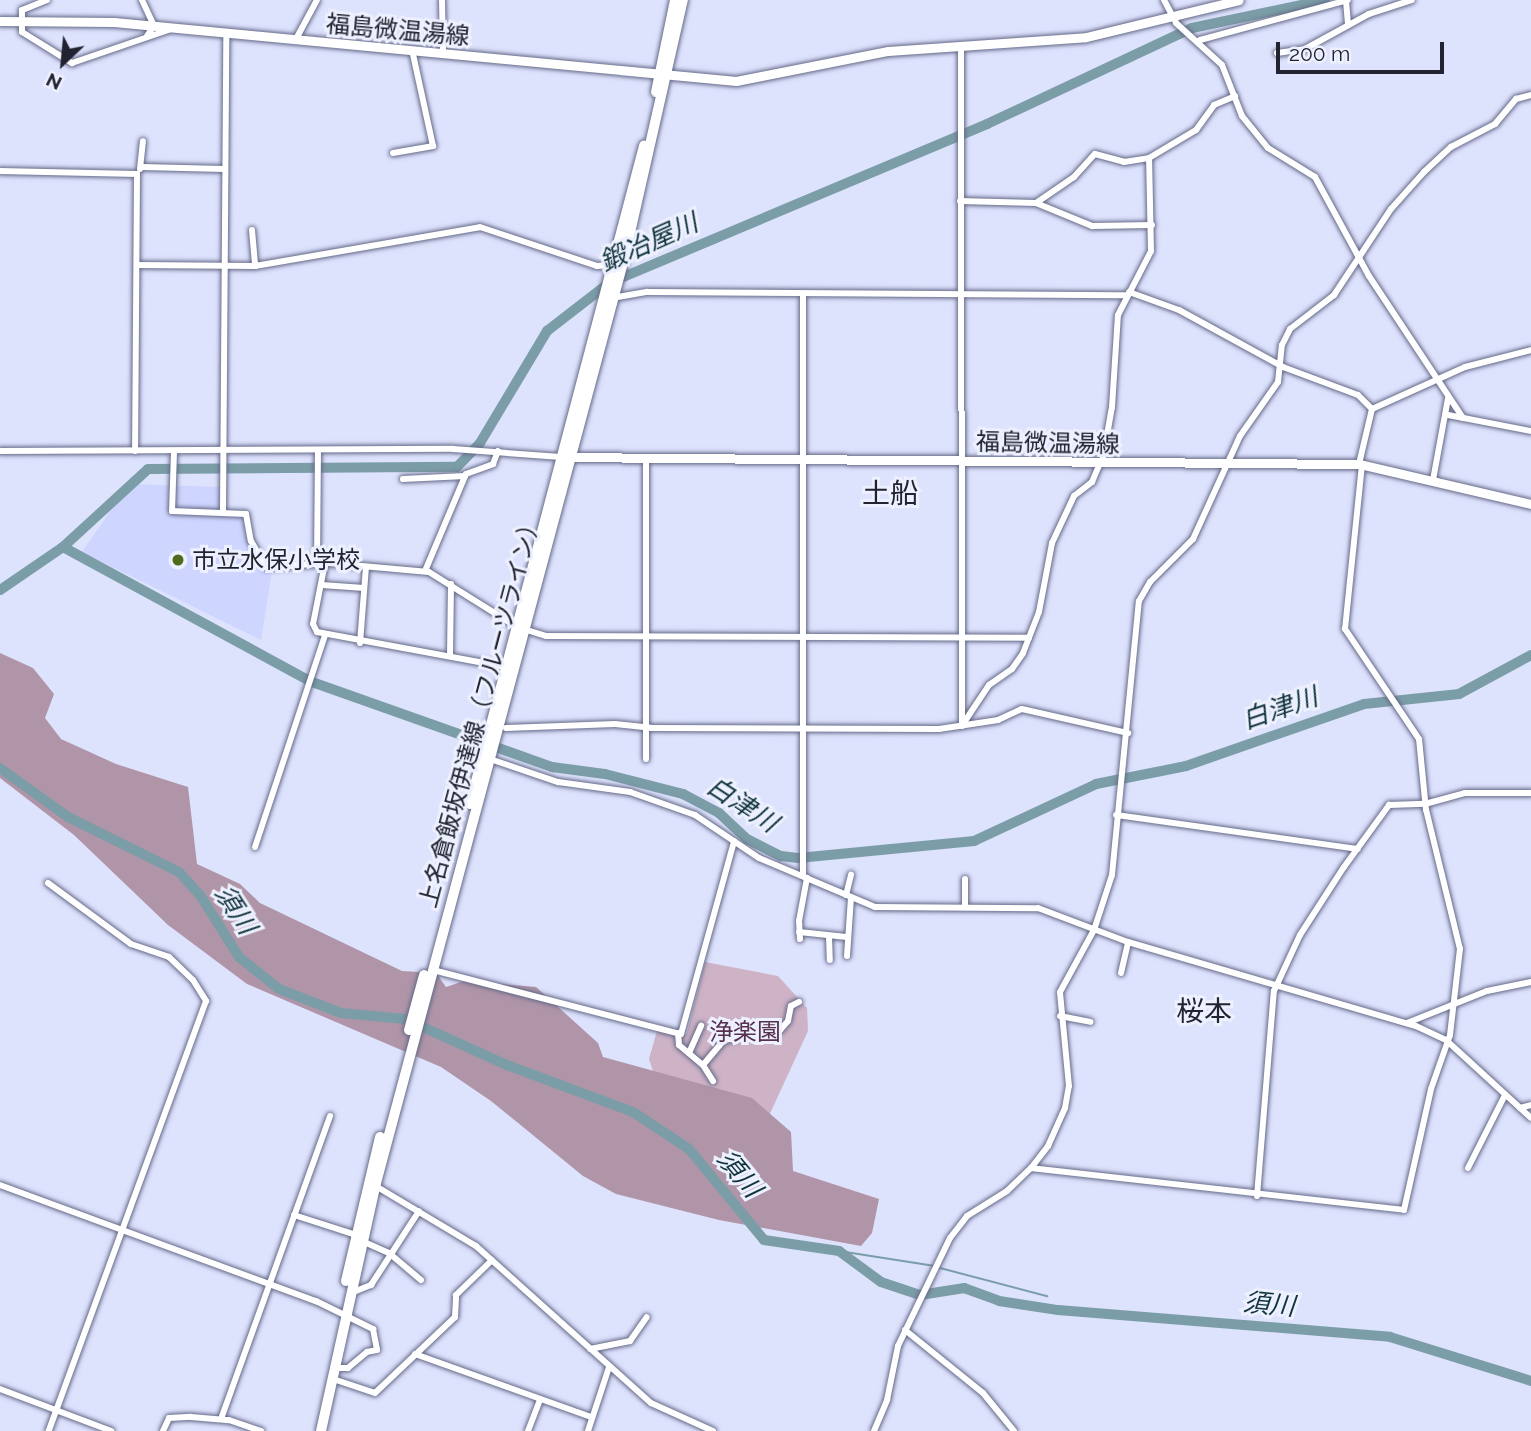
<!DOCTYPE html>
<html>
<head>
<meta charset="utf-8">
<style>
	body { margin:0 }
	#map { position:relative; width:1531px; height:1431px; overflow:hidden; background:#dde2fd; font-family:Raleway,"Noto Sans JP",sans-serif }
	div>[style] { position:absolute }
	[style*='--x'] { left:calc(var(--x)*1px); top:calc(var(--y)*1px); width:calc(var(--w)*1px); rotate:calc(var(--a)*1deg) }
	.built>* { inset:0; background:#ced5fe }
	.green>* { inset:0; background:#ceb3c6 }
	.forest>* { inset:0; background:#b095a8 }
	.stream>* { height:2px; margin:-1px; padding:0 1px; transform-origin:1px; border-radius:1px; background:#7b9da7 }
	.river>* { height:10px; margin:-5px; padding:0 5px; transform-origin:5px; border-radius:5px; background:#7b9da7 }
	.roads { filter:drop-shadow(0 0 2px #656a88) drop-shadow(0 0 2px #656a88) }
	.street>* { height:6px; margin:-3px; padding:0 3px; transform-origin:3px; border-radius:3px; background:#fff }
	.secondary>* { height:9px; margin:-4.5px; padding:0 4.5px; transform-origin:4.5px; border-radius:4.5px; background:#fff }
	.primary>* { height:10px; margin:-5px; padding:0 5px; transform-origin:5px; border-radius:5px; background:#fff }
	.dots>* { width:19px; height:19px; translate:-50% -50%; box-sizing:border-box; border:4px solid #edf0fe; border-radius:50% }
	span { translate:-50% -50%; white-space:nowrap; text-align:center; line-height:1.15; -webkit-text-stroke:6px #edf0fe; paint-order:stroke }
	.street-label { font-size:24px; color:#212330 }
	.poi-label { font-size:24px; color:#212330 }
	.left { translate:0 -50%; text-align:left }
	.park-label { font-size:24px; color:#57304d }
	.water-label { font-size:26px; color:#10333c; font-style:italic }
	.quarter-label { font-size:28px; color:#212330 }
	.north { position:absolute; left:28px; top:28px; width:70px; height:70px; -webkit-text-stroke:5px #edf0fe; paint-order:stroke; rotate:206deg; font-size:19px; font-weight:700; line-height:28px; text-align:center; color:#212330 }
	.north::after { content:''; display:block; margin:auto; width:24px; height:32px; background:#212330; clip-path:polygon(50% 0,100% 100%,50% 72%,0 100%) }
	.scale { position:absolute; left:1276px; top:42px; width:168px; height:32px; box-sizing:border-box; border:4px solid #212330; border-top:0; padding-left:9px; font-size:21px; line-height:24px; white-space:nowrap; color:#212330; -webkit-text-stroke:5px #edf0fe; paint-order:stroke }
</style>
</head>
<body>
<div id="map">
	<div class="built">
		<div style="clip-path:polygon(129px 484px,220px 487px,219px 513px,246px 518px,248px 541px,262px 567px,272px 571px,261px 640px,82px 552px)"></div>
	</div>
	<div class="green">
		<div style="clip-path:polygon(705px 962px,778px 976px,807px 1008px,808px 1031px,767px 1120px,660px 1093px,649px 1059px,657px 1031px,681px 1037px,687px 1033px)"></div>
	</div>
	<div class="forest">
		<div style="clip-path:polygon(0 653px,33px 668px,54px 694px,45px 718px,61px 739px,116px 764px,188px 787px,197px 864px,240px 884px,260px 903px,402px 971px,436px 973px,446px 987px,464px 981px,536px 987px,598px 1043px,603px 1057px,752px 1098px,791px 1132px,793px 1171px,879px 1199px,872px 1233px,861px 1246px,719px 1220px,616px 1194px,583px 1176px,491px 1101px,441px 1067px,247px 984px,168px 925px,74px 835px,0 778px)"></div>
	</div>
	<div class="stream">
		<div style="--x:839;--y:1251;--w:97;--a:8.9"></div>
		<div style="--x:940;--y:1268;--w:111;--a:14.7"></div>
	</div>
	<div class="river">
		<div style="--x:63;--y:547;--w:283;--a:28.5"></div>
		<div style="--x:312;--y:682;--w:255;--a:19.5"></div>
		<div style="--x:552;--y:767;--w:53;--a:7.5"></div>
		<div style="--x:605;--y:774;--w:81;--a:14.4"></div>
		<div style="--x:683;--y:794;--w:41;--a:27.8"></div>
		<div style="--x:719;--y:813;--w:38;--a:43"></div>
		<div style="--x:747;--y:839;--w:38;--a:27"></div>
		<div style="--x:781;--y:856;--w:17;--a:7"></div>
		<div style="--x:798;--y:858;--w:177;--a:-5.5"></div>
		<div style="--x:974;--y:841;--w:135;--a:-25"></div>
		<div style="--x:1096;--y:784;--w:92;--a:-11.3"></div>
		<div style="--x:1186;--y:766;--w:188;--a:-19.2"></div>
		<div style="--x:1364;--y:704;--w:96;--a:-6"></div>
		<div style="--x:1459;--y:694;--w:82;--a:-28.4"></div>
		<div style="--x:0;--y:590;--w:76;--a:-34.3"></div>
		<div style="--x:63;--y:547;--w:115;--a:-42.5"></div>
		<div style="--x:148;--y:469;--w:309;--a:-0.4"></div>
		<div style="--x:457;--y:467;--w:33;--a:-46"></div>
		<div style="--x:480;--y:443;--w:131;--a:-59.1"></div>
		<div style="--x:547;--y:331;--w:78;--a:-37.7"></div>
		<div style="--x:609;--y:283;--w:410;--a:-22.8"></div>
		<div style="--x:987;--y:124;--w:226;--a:-25.1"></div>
		<div style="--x:1192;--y:28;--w:136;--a:-11.9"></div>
		<div style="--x:0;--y:768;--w:84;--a:35.8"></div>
		<div style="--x:68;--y:817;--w:124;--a:26.4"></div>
		<div style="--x:179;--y:872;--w:31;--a:48"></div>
		<div style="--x:200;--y:895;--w:73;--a:57.8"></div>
		<div style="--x:239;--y:957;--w:51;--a:38.7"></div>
		<div style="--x:279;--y:989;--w:66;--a:21.2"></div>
		<div style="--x:341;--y:1013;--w:64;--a:5.4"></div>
		<div style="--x:405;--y:1019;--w:112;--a:24.3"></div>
		<div style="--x:507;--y:1065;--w:134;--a:20.5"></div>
		<div style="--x:633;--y:1112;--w:67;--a:33.5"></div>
		<div style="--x:689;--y:1149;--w:118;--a:50.5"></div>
		<div style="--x:764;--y:1240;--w:76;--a:8.3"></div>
		<div style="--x:839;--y:1251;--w:52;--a:36.4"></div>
		<div style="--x:881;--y:1282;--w:41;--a:18.4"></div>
		<div style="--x:920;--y:1295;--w:45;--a:-9"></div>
		<div style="--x:964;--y:1288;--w:37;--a:20"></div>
		<div style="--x:999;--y:1301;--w:60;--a:8.7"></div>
		<div style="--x:1058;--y:1310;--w:333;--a:4.6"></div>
		<div style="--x:1390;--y:1337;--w:148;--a:17.3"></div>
	</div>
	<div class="roads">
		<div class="street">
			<div style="--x:47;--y:0;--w:27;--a:158"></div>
			<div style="--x:22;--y:10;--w:22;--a:90"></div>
			<div style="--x:22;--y:32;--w:59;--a:31.8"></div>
			<div style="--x:72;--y:63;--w:108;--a:-18.9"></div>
			<div style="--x:142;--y:0;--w:29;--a:65"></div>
			<div style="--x:154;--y:26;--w:12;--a:125"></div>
			<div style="--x:442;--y:0;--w:53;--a:88.9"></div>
			<div style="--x:1164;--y:0;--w:26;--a:62"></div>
			<div style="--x:1176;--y:23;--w:62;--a:42.4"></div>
			<div style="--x:1222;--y:65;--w:55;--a:68.6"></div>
			<div style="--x:1242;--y:116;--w:41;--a:50.9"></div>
			<div style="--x:1268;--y:148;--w:55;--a:31.7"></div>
			<div style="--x:1315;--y:177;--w:113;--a:61.4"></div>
			<div style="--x:1369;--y:276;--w:170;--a:56.5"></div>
			<div style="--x:1346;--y:1;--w:24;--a:85"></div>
			<div style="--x:296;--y:39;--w:44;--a:-61.7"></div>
			<div style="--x:1200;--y:40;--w:153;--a:-15.1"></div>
			<div style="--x:961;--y:46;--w:680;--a:89.92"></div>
			<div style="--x:1277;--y:53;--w:28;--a:-8"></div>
			<div style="--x:1305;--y:49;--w:73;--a:-28.7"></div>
			<div style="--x:1369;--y:14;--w:45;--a:-18"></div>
			<div style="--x:393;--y:153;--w:41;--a:-9.9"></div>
			<div style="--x:433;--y:146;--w:98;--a:-102.3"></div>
			<div style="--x:142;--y:167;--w:82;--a:1.4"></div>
			<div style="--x:140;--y:169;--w:28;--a:-84"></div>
			<div style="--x:0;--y:171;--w:137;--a:1.3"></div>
			<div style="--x:137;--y:174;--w:277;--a:90.4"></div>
			<div style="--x:960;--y:201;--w:76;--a:1.5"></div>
			<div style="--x:1036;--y:203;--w:61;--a:22.3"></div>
			<div style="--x:1092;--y:226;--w:60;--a:-1"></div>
			<div style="--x:1036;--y:203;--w:46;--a:-34.4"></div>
			<div style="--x:1074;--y:177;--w:31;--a:-48"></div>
			<div style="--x:1095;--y:154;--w:30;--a:15"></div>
			<div style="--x:1124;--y:162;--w:25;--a:-9"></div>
			<div style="--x:1149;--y:158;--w:55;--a:-30.8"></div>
			<div style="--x:1196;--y:130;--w:31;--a:-54"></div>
			<div style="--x:1214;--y:105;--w:23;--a:-23"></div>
			<div style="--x:252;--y:230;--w:36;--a:85"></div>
			<div style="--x:137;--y:265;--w:118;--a:0.5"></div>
			<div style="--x:255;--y:266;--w:228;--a:-9.8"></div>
			<div style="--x:480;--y:227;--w:123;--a:18.4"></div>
			<div style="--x:597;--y:266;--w:16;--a:-4"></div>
			<div style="--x:1129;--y:292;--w:53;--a:19.8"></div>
			<div style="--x:1179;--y:310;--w:119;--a:28.7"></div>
			<div style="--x:1283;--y:367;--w:80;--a:20.5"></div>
			<div style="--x:1358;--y:395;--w:20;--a:45"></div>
			<div style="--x:612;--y:298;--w:36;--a:-10"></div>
			<div style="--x:647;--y:292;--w:480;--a:0.4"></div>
			<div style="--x:1448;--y:415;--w:85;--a:10.9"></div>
			<div style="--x:0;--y:451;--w:453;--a:-0.3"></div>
			<div style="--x:453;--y:449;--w:108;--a:4.2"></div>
			<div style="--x:174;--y:452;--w:59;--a:91.9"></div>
			<div style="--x:172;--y:511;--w:74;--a:2.3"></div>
			<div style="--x:246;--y:514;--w:27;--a:80"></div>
			<div style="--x:251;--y:541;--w:30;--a:60"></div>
			<div style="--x:266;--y:567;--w:63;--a:-3.6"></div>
			<div style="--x:329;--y:563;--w:100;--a:5.1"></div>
			<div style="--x:429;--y:572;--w:104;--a:32"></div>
			<div style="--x:517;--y:627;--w:30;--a:17"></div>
			<div style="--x:546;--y:636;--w:483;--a:0.2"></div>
			<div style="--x:646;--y:457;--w:302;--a:90"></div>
			<div style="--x:1102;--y:463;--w:57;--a:-79.9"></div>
			<div style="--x:1112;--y:407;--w:92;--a:-86.3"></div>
			<div style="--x:1118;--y:315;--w:72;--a:-62.7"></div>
			<div style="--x:1151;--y:251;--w:93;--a:-91.2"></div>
			<div style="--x:1359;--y:464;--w:57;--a:-76.7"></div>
			<div style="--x:1372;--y:409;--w:102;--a:-24.3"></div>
			<div style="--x:1465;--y:367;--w:68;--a:-14.4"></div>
			<div style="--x:403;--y:479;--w:62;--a:-2.8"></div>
			<div style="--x:1433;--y:480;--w:83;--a:-79.6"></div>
			<div style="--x:223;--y:512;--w:479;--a:-89.6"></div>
			<div style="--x:317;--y:563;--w:113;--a:-89.5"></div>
			<div style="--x:325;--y:563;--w:62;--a:101.1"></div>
			<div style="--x:313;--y:624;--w:9;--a:63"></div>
			<div style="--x:317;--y:632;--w:192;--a:10.5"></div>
			<div style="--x:425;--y:571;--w:105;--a:-67.1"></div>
			<div style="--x:466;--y:474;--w:29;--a:-20"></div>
			<div style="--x:493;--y:464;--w:14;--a:-69"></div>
			<div style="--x:322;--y:585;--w:42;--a:4.1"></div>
			<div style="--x:360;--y:643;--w:76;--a:-85.5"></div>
			<div style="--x:450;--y:656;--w:72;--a:-89.2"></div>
			<div style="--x:963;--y:724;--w:47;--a:-56.3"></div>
			<div style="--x:989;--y:685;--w:28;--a:-35"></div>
			<div style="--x:1012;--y:669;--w:19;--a:-55"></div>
			<div style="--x:1023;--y:653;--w:44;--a:-68.7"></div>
			<div style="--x:1039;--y:612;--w:70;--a:-79.3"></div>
			<div style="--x:1052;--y:543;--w:52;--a:-64.9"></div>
			<div style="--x:1074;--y:496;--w:23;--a:-38"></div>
			<div style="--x:1092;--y:482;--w:21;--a:-67"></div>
			<div style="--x:506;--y:728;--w:109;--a:-2.1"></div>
			<div style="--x:615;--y:724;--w:36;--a:6"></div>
			<div style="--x:651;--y:728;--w:288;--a:0.2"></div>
			<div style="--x:939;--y:729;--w:60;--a:-8.7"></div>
			<div style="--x:998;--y:720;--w:26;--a:-25"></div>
			<div style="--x:1022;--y:709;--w:109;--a:12.8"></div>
			<div style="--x:487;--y:758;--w:75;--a:18.7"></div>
			<div style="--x:558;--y:782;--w:73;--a:7.9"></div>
			<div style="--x:630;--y:792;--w:69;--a:19.5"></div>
			<div style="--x:695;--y:815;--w:77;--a:33.9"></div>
			<div style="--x:759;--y:858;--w:126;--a:22.9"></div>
			<div style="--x:875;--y:907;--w:163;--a:0.4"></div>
			<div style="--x:1038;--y:908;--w:96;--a:20.7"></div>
			<div style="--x:1128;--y:942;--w:300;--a:16.3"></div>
			<div style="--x:1416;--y:1026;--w:33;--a:25"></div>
			<div style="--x:1446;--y:1040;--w:115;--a:42.5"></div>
			<div style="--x:1116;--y:815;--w:244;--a:8"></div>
			<div style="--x:255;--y:847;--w:223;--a:-71.7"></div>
			<div style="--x:803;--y:876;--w:582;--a:-90"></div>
			<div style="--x:48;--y:883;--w:103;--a:36.3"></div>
			<div style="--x:131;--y:944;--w:40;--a:18.9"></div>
			<div style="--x:169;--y:957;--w:33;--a:44"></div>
			<div style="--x:193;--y:980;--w:25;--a:58"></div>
			<div style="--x:206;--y:1001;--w:458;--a:110.1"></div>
			<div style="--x:846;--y:895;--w:21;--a:-76"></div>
			<div style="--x:965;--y:907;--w:28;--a:-90"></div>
			<div style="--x:799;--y:932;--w:48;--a:5.9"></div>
			<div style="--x:829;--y:937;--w:23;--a:88"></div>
			<div style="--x:800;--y:939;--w:18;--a:-93"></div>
			<div style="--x:799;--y:921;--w:44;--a:-79.5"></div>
			<div style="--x:847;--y:956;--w:59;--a:-86.1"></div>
			<div style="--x:433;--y:970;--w:256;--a:14.5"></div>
			<div style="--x:681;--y:1034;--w:200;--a:-74.6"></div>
			<div style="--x:1121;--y:973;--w:32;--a:-77"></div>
			<div style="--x:1060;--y:1016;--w:31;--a:11"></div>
			<div style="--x:1407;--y:1023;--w:86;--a:-21.8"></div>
			<div style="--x:1487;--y:991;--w:45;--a:-11.6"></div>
			<div style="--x:678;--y:1033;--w:12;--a:85"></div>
			<div style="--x:679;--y:1045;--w:31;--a:40"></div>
			<div style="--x:703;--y:1065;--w:19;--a:58"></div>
			<div style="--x:689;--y:1053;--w:30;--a:-66"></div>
			<div style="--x:703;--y:1065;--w:33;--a:-50"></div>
			<div style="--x:724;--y:1040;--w:57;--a:-10.1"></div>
			<div style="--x:780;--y:1030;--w:12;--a:-48"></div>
			<div style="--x:788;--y:1021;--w:15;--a:-79"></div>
			<div style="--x:791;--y:1006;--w:9;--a:-27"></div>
			<div style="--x:1520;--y:1108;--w:11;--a:-15"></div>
			<div style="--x:1031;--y:1168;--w:375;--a:6.4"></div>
			<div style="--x:1404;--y:1210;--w:124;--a:-77.4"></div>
			<div style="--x:1431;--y:1089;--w:57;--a:-70.6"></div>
			<div style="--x:1450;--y:1035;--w:87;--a:-83.4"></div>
			<div style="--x:1460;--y:949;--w:143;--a:-103.7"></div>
			<div style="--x:1426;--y:810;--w:71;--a:-95.6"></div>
			<div style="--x:1419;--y:739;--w:133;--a:-123.9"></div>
			<div style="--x:1345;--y:629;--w:166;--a:-84.1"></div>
			<div style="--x:1468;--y:1168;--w:82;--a:-63.1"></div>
			<div style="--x:0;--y:1185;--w:337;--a:20.2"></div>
			<div style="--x:316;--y:1301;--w:64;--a:26.2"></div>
			<div style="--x:373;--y:1329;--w:21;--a:79"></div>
			<div style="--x:377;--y:1350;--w:10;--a:169"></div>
			<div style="--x:367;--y:1352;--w:25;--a:140"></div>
			<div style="--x:348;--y:1368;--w:13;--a:180"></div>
			<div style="--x:374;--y:1185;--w:119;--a:30.9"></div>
			<div style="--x:476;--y:1246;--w:235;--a:41.9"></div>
			<div style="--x:651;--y:1403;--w:68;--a:24.3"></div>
			<div style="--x:1257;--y:1196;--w:206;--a:-85.3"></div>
			<div style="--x:1274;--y:991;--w:62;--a:-65.1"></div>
			<div style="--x:1300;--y:935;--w:81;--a:-57.1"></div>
			<div style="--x:1344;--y:867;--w:77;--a:-54"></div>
			<div style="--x:1389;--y:805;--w:36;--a:-2"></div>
			<div style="--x:1425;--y:804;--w:41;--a:-15.4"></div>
			<div style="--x:1465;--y:793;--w:66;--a:0"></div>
			<div style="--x:294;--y:1215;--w:65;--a:17.9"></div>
			<div style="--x:362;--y:1241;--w:30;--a:24"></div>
			<div style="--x:389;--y:1253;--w:42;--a:40.2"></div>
			<div style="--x:351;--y:1293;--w:22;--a:-22"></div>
			<div style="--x:371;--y:1285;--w:88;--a:-57"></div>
			<div style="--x:905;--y:1330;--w:100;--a:38.9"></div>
			<div style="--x:983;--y:1393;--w:49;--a:50.8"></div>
			<div style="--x:590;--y:1349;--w:41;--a:-11.3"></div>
			<div style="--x:630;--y:1341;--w:29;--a:-55"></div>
			<div style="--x:415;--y:1354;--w:187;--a:19.7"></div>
			<div style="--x:333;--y:1379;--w:44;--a:18.4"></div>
			<div style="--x:375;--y:1393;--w:110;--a:-43.5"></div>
			<div style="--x:455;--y:1317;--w:22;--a:-87"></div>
			<div style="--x:456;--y:1295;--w:50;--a:-44.2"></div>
			<div style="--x:0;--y:1389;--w:119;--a:20.7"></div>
			<div style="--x:221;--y:1419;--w:322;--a:-70.2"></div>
			<div style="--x:163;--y:1431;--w:14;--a:-65"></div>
			<div style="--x:169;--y:1418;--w:22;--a:-3"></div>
			<div style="--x:191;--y:1417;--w:38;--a:5"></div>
			<div style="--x:229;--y:1420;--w:34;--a:19"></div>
			<div style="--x:528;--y:1431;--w:34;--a:-69"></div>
			<div style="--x:588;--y:1431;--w:67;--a:-71.8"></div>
			<div style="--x:874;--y:1431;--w:34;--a:-67"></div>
			<div style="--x:887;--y:1400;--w:55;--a:-78.5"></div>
			<div style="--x:898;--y:1346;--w:120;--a:-64.3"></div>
			<div style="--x:950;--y:1238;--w:28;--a:-52"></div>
			<div style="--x:967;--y:1216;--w:47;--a:-32"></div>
			<div style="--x:1007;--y:1191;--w:33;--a:-44"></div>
			<div style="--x:1031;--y:1168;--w:28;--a:-52"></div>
			<div style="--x:1048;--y:1146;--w:42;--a:-65.9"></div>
			<div style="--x:1065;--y:1108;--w:22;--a:-80"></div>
			<div style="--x:1069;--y:1086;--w:94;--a:-95.5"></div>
			<div style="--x:1060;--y:992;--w:71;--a:-61.3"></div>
			<div style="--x:1094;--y:930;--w:58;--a:-71.9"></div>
			<div style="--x:1112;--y:875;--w:275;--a:-84.4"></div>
			<div style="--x:1139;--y:601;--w:22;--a:-60"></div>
			<div style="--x:1150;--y:582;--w:61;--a:-45"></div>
			<div style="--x:1193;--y:539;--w:113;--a:-65.5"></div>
			<div style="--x:1240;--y:436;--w:66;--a:-54.9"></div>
			<div style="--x:1278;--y:382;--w:37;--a:-84"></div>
			<div style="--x:1282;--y:345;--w:18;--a:-63"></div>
			<div style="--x:1290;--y:329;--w:56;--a:-37.7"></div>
			<div style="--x:1334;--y:295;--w:103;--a:-56.5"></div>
			<div style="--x:1391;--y:209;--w:50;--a:-48.3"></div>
			<div style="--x:1424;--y:172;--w:37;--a:-43"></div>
			<div style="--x:1451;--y:147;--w:50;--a:-27.6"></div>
			<div style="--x:1495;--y:124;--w:33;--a:-50"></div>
			<div style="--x:1516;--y:99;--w:16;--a:-15"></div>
		</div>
		<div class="secondary">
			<div style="--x:0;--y:21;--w:114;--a:0.5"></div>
			<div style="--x:114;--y:22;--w:625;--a:5.42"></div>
			<div style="--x:736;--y:81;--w:155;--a:-11.2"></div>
			<div style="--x:888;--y:51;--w:198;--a:-4"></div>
			<div style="--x:1086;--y:37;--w:157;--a:-13.6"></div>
			<div style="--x:565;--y:457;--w:794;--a:0.51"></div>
			<div style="--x:1359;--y:464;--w:177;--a:13.1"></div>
		</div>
		<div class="primary">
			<div style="--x:656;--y:92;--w:94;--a:-78.3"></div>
			<div style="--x:470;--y:804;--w:681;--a:-75.19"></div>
			<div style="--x:409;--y:1030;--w:57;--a:-74.7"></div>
			<div style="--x:346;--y:1281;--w:148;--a:-76.7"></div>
			<div style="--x:321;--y:1431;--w:254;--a:-77.5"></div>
			<div style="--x:376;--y:1183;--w:957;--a:-74.98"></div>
			<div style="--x:624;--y:259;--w:266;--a:-77.2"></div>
		</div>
	</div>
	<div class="dots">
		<div style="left:178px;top:560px;background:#4e6a1d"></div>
	</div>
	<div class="street-label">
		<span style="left:398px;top:30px;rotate:5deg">福島微温湯線</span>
		<span style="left:1048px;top:443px;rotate:1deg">福島微温湯線</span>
		<span style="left:480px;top:710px;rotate:-75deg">上名倉飯坂伊達線（フルーツライン）</span>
	</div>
	<div class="poi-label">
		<span class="left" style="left:192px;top:560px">市立水保小学校</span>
	</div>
	<div class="park-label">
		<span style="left:745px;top:1032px">浄楽園</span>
	</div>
	<div class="water-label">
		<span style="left:649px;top:243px;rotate:-24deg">鍛冶屋川</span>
		<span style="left:1280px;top:709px;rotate:-19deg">白津川</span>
		<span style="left:742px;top:805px;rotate:33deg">白津川</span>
		<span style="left:235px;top:910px;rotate:57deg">須川</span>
		<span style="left:739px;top:1174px;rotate:50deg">須川</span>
		<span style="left:1269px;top:1305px;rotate:5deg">須川</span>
	</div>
	<div class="quarter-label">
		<span style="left:890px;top:494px">土船</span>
		<span style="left:1204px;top:1012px">桜本</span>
	</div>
	<div class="north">N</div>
	<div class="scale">200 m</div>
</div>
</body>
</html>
